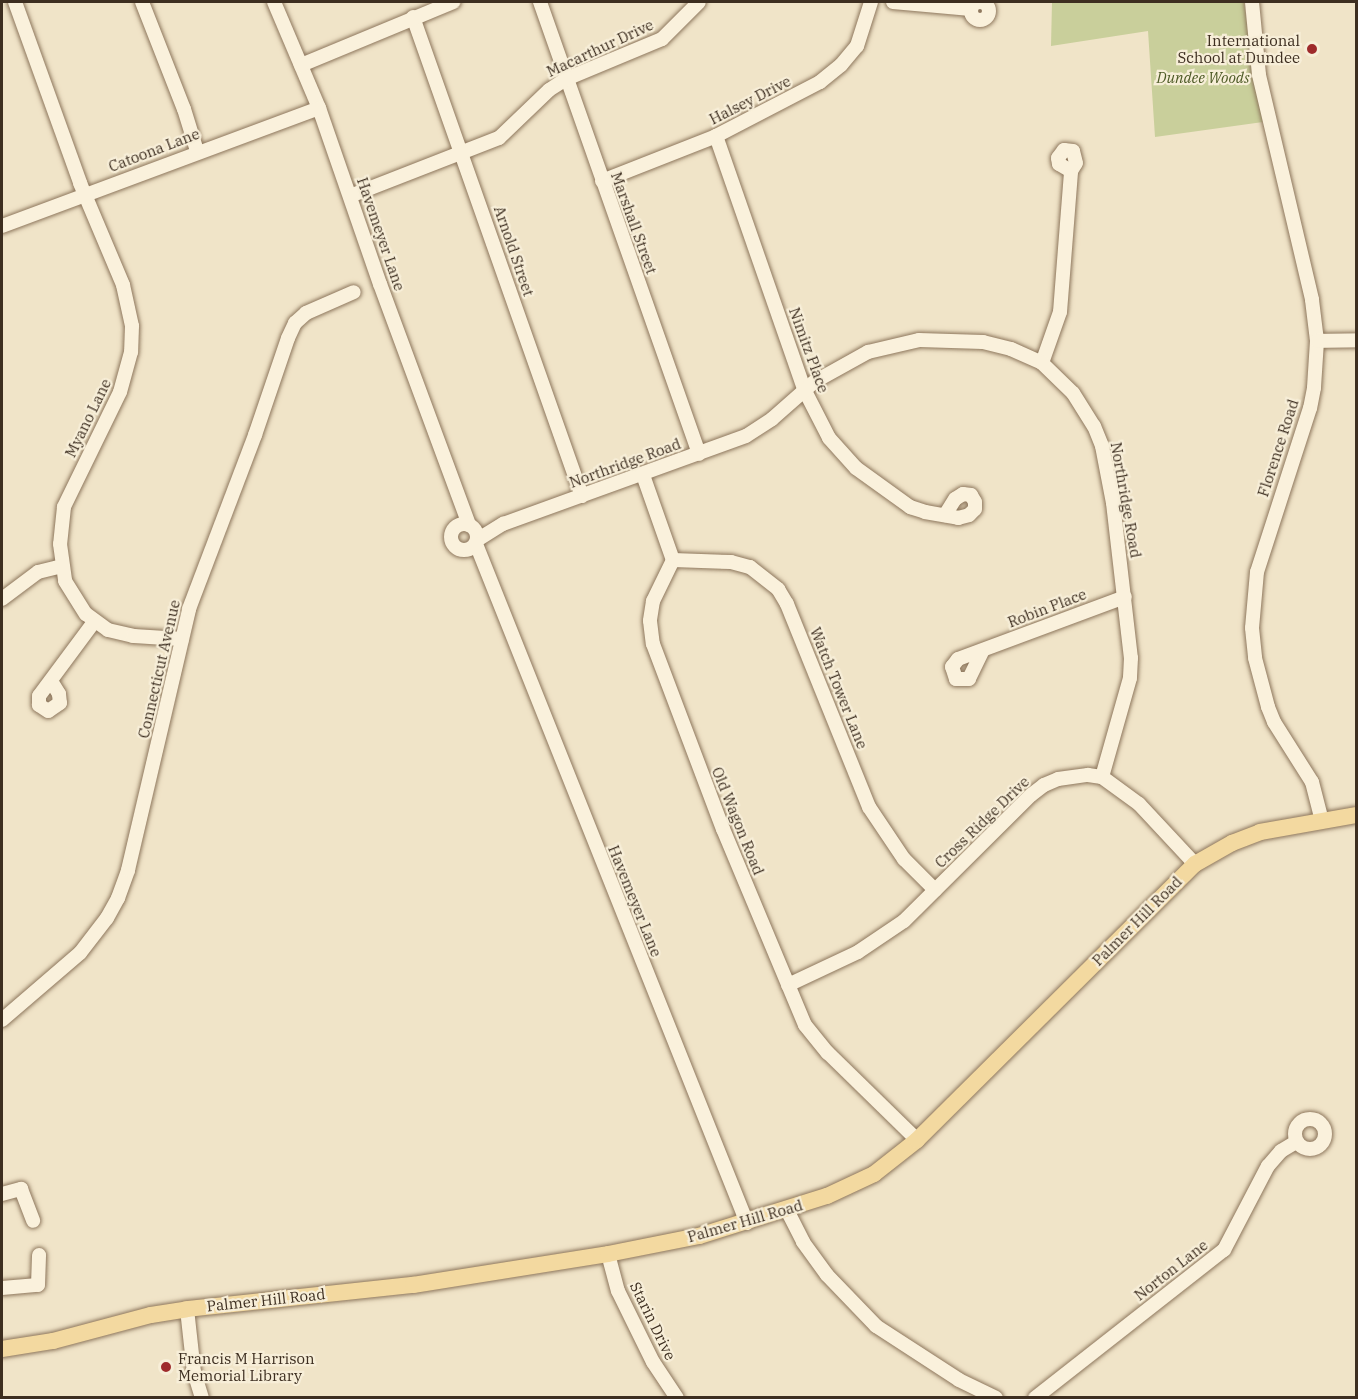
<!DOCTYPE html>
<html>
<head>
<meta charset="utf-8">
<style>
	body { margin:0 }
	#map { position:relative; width:1358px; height:1399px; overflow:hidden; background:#f0e4c8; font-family:"IBM Plex Serif",serif }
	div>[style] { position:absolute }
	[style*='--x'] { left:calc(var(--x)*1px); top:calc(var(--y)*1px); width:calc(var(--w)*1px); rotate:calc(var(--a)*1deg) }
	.green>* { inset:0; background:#c9cf9b }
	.roads { filter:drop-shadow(0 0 2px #8d765c) drop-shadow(0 0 2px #8d765c) }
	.minor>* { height:14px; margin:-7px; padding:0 7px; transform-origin:7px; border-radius:7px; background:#faf1dc }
	.minor>.ring { margin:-7px; padding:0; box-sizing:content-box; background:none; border:14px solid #faf1dc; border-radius:50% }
	.major>* { height:16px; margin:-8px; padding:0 8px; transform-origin:8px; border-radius:8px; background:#f3d9a0 }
	.dots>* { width:16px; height:16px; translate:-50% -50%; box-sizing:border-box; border:3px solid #f7eed8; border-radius:50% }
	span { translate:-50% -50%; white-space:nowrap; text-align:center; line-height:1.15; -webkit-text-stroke:4.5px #f7eed8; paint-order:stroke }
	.poi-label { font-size:15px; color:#3d2e20 }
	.right { translate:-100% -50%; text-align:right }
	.left { translate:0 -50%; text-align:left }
	.street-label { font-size:15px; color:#3d2e20 }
	.park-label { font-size:15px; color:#4d5a26; font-style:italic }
	.frame { position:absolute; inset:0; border:3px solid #3d2e20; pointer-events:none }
</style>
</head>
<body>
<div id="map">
	<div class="green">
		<div style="clip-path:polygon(1052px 2px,1244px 2px,1255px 83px,1263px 122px,1155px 137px,1148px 31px,1051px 46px)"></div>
	</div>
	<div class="roads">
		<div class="minor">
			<div style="--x:15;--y:2;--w:192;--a:70.2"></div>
			<div style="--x:80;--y:183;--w:111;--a:67.1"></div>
			<div style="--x:123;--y:285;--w:42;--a:77.6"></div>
			<div style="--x:132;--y:326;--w:26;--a:92"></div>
			<div style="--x:131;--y:352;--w:41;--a:105.4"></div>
			<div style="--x:120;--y:392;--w:128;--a:116"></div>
			<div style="--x:64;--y:507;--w:37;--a:96"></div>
			<div style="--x:60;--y:544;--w:37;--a:82"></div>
			<div style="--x:65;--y:581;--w:39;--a:58"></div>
			<div style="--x:86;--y:614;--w:27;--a:36"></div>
			<div style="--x:108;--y:630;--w:26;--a:13"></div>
			<div style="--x:133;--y:636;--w:49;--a:3.5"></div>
			<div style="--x:142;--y:2;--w:115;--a:68.6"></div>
			<div style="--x:184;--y:109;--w:44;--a:72.8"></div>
			<div style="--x:274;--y:2;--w:115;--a:67"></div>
			<div style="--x:319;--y:108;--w:186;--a:70.9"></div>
			<div style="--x:380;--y:284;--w:257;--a:69.7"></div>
			<div style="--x:540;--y:2;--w:479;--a:70.6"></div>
			<div style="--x:893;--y:2;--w:78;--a:5.1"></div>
			<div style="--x:1252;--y:2;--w:73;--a:84.5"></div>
			<div style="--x:1259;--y:75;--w:231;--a:76.7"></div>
			<div style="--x:1312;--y:300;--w:41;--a:83"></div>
			<div style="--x:1317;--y:341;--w:47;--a:93.7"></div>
			<div style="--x:1314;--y:388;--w:20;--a:101"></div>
			<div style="--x:1310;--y:408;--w:172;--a:107.9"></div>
			<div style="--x:1257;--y:572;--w:56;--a:95.1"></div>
			<div style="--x:1252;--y:628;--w:30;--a:84"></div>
			<div style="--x:1255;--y:658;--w:51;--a:75.1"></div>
			<div style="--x:1268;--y:707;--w:16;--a:68"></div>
			<div style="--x:1274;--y:722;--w:71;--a:57.7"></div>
			<div style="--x:1312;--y:782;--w:40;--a:75.6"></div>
			<div class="ring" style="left:971px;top:2px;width:4px;height:4px"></div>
			<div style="--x:413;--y:17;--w:508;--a:70.57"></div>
			<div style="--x:301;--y:65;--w:165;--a:-22.5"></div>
			<div style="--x:716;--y:136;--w:270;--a:70.8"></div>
			<div style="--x:805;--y:391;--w:53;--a:62.9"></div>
			<div style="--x:829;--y:438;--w:40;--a:48"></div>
			<div style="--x:856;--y:468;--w:67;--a:35.8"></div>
			<div style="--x:910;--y:507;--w:16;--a:18"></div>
			<div style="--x:925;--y:512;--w:34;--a:10"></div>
			<div style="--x:958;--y:518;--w:11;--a:-15"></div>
			<div style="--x:969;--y:515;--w:8;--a:-45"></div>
			<div style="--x:975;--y:509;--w:7;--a:-90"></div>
			<div style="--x:975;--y:502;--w:8;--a:-120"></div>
			<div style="--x:971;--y:495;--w:8;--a:-173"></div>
			<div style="--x:963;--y:494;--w:9;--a:148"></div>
			<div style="--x:955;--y:499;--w:19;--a:122"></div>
			<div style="--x:602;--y:181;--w:123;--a:-21.5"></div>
			<div style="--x:716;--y:136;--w:117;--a:-27.4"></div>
			<div style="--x:820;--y:82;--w:27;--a:-39"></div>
			<div style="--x:841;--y:65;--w:25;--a:-50"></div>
			<div style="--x:857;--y:46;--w:46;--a:-72.3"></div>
			<div style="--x:350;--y:196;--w:160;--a:-21.3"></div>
			<div style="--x:499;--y:138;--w:69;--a:-43.8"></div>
			<div style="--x:549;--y:90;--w:20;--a:-33"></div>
			<div style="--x:566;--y:79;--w:104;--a:-22.6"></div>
			<div style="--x:662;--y:39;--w:52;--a:-45"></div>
			<div style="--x:2;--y:226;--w:338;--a:-20.4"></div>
			<div style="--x:1317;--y:341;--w:39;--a:-1"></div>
			<div style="--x:1042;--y:363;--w:54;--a:-70.6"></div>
			<div style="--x:1060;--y:312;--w:141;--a:-85.5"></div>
			<div style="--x:1071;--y:171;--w:9;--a:-58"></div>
			<div style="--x:1076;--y:163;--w:12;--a:-104"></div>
			<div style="--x:1073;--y:151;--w:9;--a:-174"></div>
			<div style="--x:1064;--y:150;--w:10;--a:127"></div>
			<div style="--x:1058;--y:158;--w:6;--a:81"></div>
			<div style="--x:1059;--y:164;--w:14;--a:30"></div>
			<div style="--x:643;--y:475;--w:90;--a:70.6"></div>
			<div style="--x:673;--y:560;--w:46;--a:116"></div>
			<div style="--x:653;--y:601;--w:20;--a:99"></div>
			<div style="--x:650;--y:621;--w:23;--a:83"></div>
			<div style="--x:653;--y:644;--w:198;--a:69.3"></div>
			<div style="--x:723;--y:829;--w:212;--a:67.3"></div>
			<div style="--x:805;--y:1025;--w:36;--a:51"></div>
			<div style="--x:828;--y:1053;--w:124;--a:44.3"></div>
			<div class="ring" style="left:451px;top:524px;width:12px;height:12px"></div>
			<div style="--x:477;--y:540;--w:31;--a:-32"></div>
			<div style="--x:503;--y:524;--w:258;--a:-19.9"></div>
			<div style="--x:746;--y:436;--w:31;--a:-33"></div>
			<div style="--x:772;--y:419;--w:56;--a:-41.4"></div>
			<div style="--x:814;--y:382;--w:62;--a:-29.1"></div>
			<div style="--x:868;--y:352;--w:52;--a:-13.2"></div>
			<div style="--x:919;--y:340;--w:64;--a:1.8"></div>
			<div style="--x:983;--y:342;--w:29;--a:14"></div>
			<div style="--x:1011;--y:349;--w:34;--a:24"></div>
			<div style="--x:1042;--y:363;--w:43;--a:44.1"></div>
			<div style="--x:1073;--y:393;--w:39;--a:58"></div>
			<div style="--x:1094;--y:426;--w:22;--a:68"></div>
			<div style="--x:1102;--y:446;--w:58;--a:79.1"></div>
			<div style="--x:1113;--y:503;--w:156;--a:83.4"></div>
			<div style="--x:1131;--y:658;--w:20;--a:93"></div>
			<div style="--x:1130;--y:678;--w:103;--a:105.8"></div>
			<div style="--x:476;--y:544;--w:731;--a:68.24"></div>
			<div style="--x:673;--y:560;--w:58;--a:2"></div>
			<div style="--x:731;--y:562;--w:20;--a:15"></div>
			<div style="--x:750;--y:567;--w:36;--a:38"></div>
			<div style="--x:778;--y:589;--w:17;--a:59"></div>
			<div style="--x:787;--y:604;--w:219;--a:68"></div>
			<div style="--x:869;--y:807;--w:63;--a:56.1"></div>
			<div style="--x:904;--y:859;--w:44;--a:45"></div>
			<div style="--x:2;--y:599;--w:45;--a:-36.9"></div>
			<div style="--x:38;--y:572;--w:25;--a:-14"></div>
			<div style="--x:982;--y:652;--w:30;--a:116"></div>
			<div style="--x:969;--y:679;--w:13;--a:180"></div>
			<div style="--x:956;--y:679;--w:13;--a:-108"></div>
			<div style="--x:952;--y:667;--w:10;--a:-53"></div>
			<div style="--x:958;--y:659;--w:178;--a:-20.4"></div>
			<div style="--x:51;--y:681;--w:15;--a:58"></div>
			<div style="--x:59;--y:694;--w:9;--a:84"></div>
			<div style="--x:60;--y:703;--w:14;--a:146"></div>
			<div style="--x:48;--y:711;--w:11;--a:-146"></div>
			<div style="--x:39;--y:705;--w:9;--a:-90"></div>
			<div style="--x:39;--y:696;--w:92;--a:-53.4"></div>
			<div style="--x:788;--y:985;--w:77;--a:-25.2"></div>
			<div style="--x:858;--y:952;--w:55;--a:-34"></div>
			<div style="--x:904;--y:921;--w:179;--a:-44.8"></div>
			<div style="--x:1031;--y:795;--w:16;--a:-38"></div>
			<div style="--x:1044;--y:785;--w:15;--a:-23"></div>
			<div style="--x:1058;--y:779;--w:30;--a:-8"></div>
			<div style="--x:1088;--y:775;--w:14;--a:8"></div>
			<div style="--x:1102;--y:777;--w:46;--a:36.1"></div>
			<div style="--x:1139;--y:804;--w:82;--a:47"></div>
			<div style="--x:2;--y:1020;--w:103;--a:-40.7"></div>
			<div style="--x:80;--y:953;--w:44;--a:-52.4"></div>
			<div style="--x:107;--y:918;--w:23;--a:-61"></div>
			<div style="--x:118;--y:898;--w:30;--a:-70"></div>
			<div style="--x:128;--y:870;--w:268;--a:-76.8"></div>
			<div style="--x:189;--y:609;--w:186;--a:-69.2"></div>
			<div style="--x:255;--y:435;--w:102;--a:-71.2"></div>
			<div style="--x:288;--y:338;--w:17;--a:-65"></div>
			<div style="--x:295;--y:323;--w:15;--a:-42"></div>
			<div style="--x:306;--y:313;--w:52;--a:-23.6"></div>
			<div class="ring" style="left:1295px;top:1119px;width:16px;height:16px"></div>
			<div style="--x:2;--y:1194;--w:20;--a:-15"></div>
			<div style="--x:21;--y:1189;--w:34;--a:69"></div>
			<div style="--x:787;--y:1210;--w:36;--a:63"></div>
			<div style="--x:803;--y:1242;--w:41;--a:54"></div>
			<div style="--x:827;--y:1275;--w:71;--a:46.1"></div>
			<div style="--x:876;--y:1326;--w:99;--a:33"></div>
			<div style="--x:959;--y:1380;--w:41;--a:25.9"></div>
			<div style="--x:608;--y:1254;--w:38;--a:75"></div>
			<div style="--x:618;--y:1291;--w:79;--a:63.8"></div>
			<div style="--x:653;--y:1362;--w:43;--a:56.3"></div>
			<div style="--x:2;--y:1288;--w:36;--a:-5"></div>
			<div style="--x:38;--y:1285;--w:30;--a:-88"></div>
			<div style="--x:187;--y:1309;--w:63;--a:83.7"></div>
			<div style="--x:194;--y:1372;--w:27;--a:73"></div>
			<div style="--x:1035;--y:1398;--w:240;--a:-38.1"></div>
			<div style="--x:1224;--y:1250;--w:95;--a:-62.4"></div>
			<div style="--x:1268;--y:1166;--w:20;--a:-49"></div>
			<div style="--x:1281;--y:1151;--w:17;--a:-31"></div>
		</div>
		<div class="major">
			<div style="--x:2;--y:1349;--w:52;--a:-8.9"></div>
			<div style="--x:53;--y:1341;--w:101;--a:-14.9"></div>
			<div style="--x:151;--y:1315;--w:36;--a:-9"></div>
			<div style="--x:187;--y:1309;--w:227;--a:-6.1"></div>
			<div style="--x:413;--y:1285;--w:197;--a:-9"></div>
			<div style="--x:608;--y:1254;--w:93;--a:-11.2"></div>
			<div style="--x:699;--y:1236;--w:134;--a:-17.4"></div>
			<div style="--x:827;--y:1196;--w:52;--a:-25.1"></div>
			<div style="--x:874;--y:1174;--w:55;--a:-38.3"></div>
			<div style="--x:917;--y:1140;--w:392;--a:-44.8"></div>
			<div style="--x:1195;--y:864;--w:43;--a:-29.6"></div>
			<div style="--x:1232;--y:843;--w:30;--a:-21"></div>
			<div style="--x:1260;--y:832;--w:97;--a:-10"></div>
		</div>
	</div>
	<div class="dots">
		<div style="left:1312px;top:49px;background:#9e2a2b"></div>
		<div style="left:166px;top:1367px;background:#9e2a2b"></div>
	</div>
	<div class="poi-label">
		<span class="right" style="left:1300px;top:49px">International<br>School at Dundee</span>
		<span class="left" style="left:178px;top:1367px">Francis M Harrison<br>Memorial Library</span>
	</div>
	<div class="street-label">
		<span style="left:600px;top:48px;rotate:-25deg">Macarthur Drive</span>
		<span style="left:750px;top:100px;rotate:-27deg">Halsey Drive</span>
		<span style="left:154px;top:150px;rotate:-21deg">Catoona Lane</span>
		<span style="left:634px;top:223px;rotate:70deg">Marshall Street</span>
		<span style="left:381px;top:234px;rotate:71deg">Havemeyer Lane</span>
		<span style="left:514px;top:251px;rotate:71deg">Arnold Street</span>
		<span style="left:809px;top:350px;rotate:70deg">Nimitz Place</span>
		<span style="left:88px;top:418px;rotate:-64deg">Myano Lane</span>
		<span style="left:1278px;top:448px;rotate:-72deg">Florence Road</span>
		<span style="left:625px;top:463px;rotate:-20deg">Northridge Road</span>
		<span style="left:1126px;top:500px;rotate:80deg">Northridge Road</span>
		<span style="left:1047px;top:608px;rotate:-21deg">Robin Place</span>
		<span style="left:159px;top:669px;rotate:-77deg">Connecticut Avenue</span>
		<span style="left:839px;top:688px;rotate:68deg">Watch Tower Lane</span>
		<span style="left:738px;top:821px;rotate:68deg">Old Wagon Road</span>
		<span style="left:982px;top:822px;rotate:-44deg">Cross Ridge Drive</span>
		<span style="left:635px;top:901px;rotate:68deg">Havemeyer Lane</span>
		<span style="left:1137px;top:921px;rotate:-45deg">Palmer Hill Road</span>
		<span style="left:745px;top:1221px;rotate:-16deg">Palmer Hill Road</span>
		<span style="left:1171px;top:1270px;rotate:-38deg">Norton Lane</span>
		<span style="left:266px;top:1300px;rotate:-6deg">Palmer Hill Road</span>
		<span style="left:653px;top:1321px;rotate:64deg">Starin Drive</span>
	</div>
	<div class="park-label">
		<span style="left:1203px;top:78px">Dundee Woods</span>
	</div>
	<div class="frame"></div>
</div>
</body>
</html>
